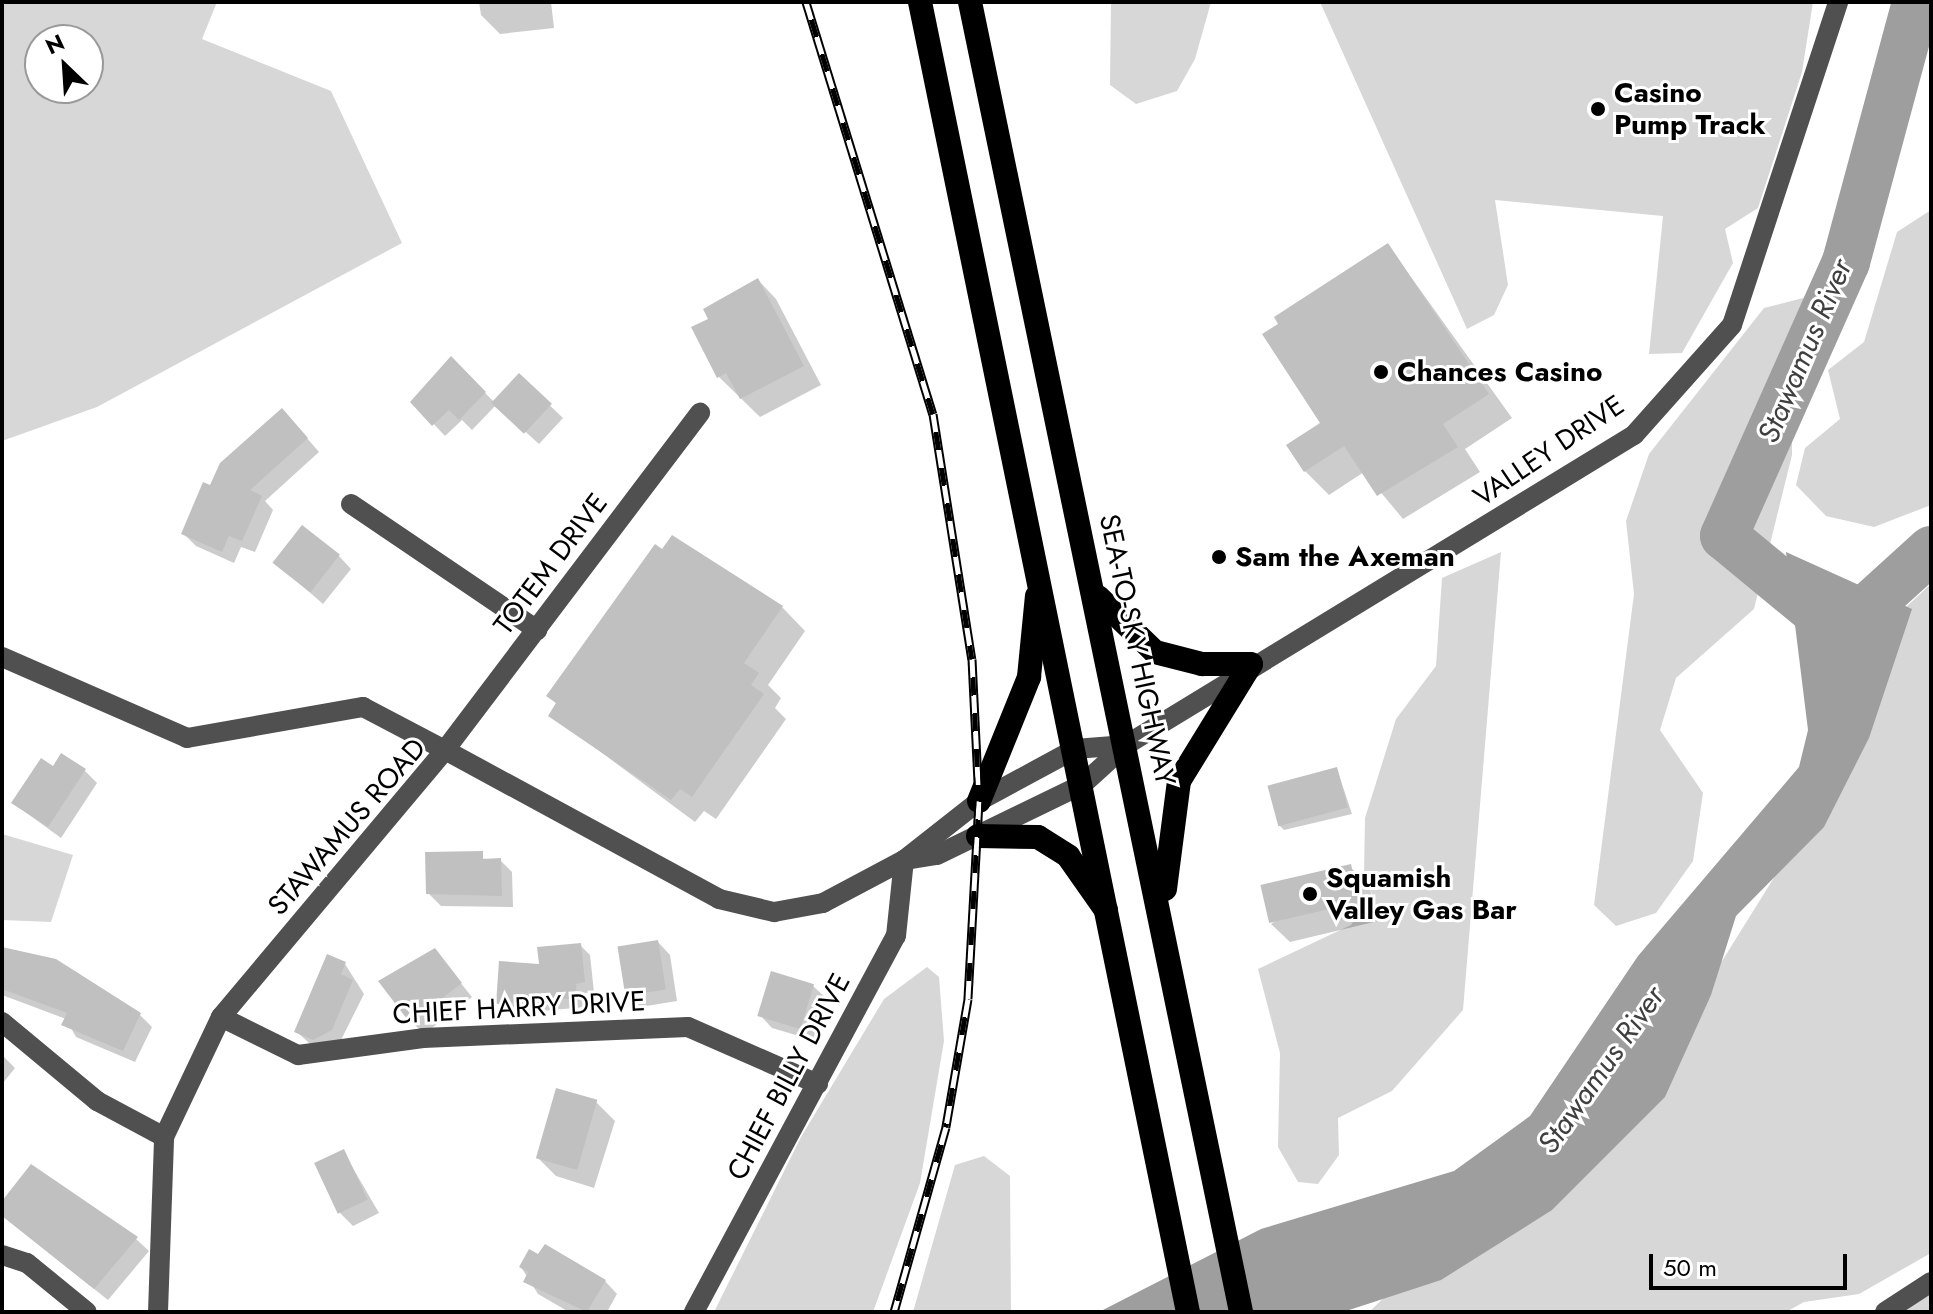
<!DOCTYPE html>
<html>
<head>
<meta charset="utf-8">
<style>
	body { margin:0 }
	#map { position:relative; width:1933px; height:1314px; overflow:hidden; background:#fff; font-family:Jost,sans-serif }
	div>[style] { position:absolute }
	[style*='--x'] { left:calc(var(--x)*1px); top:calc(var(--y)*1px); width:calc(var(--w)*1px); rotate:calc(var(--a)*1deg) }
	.green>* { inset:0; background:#d7d7d7 }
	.water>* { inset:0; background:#9e9e9e }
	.shadow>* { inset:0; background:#0003 }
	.river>* { height:48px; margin:-24px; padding:0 24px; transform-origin:24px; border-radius:24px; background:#9e9e9e }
	.building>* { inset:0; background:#c0c0c0; transform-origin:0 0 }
	.minor>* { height:20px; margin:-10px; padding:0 10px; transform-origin:10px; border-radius:10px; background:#505050 }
	.highway>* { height:24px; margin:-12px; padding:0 12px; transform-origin:12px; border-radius:12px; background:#000 }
	.rail>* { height:9px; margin-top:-4.5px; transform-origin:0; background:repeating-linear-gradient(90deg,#fff 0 18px,#000 0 36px); box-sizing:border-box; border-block:2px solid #000 }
	.dots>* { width:22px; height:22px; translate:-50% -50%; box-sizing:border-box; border:4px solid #fff; border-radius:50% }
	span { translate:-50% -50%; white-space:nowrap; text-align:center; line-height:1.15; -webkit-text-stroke:6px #fff; paint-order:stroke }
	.poi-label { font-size:28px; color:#000; font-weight:700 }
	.left { translate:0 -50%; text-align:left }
	.street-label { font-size:28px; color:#000 }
	.water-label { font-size:30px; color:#3f3f3f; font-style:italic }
	.frame { position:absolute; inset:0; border:4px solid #000; pointer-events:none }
	.north { position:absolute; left:24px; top:24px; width:80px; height:80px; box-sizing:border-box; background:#fff; border:2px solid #999; border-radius:50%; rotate:335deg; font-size:22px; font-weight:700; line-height:32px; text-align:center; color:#000 }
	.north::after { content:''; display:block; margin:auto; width:28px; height:36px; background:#000; clip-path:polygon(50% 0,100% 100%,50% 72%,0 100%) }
	.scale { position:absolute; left:1649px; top:1254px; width:198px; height:36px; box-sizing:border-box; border:4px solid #000; border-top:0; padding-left:10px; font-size:24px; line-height:28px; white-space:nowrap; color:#000; -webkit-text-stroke:6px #fff; paint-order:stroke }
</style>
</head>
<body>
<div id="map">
	<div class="green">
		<div style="clip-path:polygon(evenodd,2px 2px,217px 2px,202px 39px,331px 91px,402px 243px,97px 407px,2px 441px,2px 2px,40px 40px,88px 40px,88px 88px,40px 88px,40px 40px)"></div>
		<div style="clip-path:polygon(1111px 2px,1211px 2px,1195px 59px,1177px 91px,1136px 104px,1110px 85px)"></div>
		<div style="clip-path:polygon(1320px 2px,1813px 2px,1802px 72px,1758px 208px,1725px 229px,1733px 263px,1682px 353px,1649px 354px,1663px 216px,1495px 200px,1508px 285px,1494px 315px,1467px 329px)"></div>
		<div style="clip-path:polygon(1931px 210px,1931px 505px,1874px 527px,1826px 516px,1796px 485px,1805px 448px,1840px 419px,1828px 370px,1864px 342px,1897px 232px)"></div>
		<div style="clip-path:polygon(1807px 297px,1813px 334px,1792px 385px,1792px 455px,1754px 609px,1676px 678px,1660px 730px,1703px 793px,1693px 861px,1656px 913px,1616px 926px,1594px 905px,1634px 594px,1626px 521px,1649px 454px,1764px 308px)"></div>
		<div style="clip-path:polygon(1501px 552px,1463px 1010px,1392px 1091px,1338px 1118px,1339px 1155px,1318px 1184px,1298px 1182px,1278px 1147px,1280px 1053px,1258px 969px,1351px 925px,1372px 894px,1364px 874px,1365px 818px,1396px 719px,1436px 666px,1442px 578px)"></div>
		<div style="clip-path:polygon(1931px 584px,1931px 1253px,1859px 1294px,1804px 1302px,1786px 1312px,1369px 1312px,1699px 998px,1826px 794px,1893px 619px)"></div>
		<div style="clip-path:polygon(2px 834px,73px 855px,51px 922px,2px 920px)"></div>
		<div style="clip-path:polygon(927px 967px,939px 977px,944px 1041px,920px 1183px,873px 1312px,714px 1312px,801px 1137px,884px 999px)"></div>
		<div style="clip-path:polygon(984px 1156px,1010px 1176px,1011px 1312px,913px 1312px,955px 1165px)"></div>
		<div style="clip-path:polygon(1931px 1272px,1931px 1312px,1872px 1312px)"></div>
	</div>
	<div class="water">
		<div style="clip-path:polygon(1786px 552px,1912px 609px,1869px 738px,1824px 827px,1736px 916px,1711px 995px,1665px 1097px,1552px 1210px,1441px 1280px,1343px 1312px,1099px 1312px,1261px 1229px,1454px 1171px,1530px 1116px,1638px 956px,1799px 767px,1808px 730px)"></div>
	</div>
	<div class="shadow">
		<div style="clip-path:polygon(479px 2px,551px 2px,554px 28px,500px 34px,481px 15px)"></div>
		<div style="clip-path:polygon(1388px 245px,1512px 418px,1465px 449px,1480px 472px,1403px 519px,1364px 472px,1329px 495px,1305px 471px)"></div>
		<div style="clip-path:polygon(758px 280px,776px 299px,821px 385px,760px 417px,719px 377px,710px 319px)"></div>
		<div style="clip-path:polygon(451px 358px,495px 403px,519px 376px,563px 418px,539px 444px,496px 405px,472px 430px,462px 420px,445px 436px,413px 402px)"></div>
		<div style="clip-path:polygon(294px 423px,319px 452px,265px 501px,273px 510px,255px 552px,241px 547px,234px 563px,196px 546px,183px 533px,211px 487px)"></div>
		<div style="clip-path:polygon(339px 556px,351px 569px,323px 604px,275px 562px)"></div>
		<div style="clip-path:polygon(782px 607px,805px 631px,768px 685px,781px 698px,775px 708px,786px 719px,716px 819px,704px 811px,695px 822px,551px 715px,558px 705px,549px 696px)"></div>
		<div style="clip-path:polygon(53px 768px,85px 771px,97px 783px,61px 838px,13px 803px)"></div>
		<div style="clip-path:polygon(1337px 769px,1352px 814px,1284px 830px,1279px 825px)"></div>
		<div style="clip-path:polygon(427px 854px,500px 860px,512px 872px,513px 907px,441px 906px,428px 893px)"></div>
		<div style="clip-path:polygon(1350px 867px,1369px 885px,1378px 921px,1290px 942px,1271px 924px)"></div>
		<div style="clip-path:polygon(658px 942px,670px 955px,677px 1001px,640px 1007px,627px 994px)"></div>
		<div style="clip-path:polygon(580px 945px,590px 955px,594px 992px,585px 993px,586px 1007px,508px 1014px,498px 1004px)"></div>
		<div style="clip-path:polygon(2px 948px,140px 1015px,152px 1027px,135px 1062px,76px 1037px,66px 1019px,2px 995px)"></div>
		<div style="clip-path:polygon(434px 950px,472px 997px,424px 1034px,411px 1021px)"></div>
		<div style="clip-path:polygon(345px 964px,364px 994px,336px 1050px,309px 1043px,296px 1031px)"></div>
		<div style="clip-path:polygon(813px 986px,826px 998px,813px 1040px,772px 1028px,760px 1015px)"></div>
		<div style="clip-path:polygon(2px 1055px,15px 1068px,2px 1084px)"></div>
		<div style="clip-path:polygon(596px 1102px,615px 1121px,594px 1188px,556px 1176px,537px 1157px)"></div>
		<div style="clip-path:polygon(343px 1151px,379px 1213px,353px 1226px,340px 1213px)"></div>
		<div style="clip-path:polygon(2px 1204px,136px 1239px,149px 1251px,108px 1300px,10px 1222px)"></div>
		<div style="clip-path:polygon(521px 1267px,605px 1281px,617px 1294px,607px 1312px,569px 1312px,538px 1294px)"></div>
	</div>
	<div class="river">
		<div style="--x:1843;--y:634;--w:154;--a:-140.5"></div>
		<div style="--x:1724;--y:536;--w:300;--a:-66"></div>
		<div style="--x:1846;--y:262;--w:269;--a:-74.9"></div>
		<div style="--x:1849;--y:649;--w:43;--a:-67"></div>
		<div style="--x:1866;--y:609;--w:88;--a:-42.2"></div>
	</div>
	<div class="building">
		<div style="clip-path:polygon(1388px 243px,1489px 394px,1443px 424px,1458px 447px,1377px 496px,1344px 446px,1304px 472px,1286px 445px,1320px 423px,1262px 334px,1278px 324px,1274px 317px)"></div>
		<div style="clip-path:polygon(758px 278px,804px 366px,740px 399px,726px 373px,717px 378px,691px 327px,708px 319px,703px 309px)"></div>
		<div style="clip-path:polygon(451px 356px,486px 392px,459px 420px,449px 410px,432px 426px,410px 402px)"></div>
		<div style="left:519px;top:373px;width:45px;height:41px;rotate:43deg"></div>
		<div style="clip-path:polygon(282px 408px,308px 438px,250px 490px,262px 496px,242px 541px,229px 536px,222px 552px,181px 534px,203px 482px,210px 485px,220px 463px)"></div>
		<div style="left:302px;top:525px;width:48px;height:48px;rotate:38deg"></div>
		<div style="clip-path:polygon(672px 535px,783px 606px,744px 663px,759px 673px,751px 685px,764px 694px,692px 797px,680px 789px,671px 800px,548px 716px,556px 703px,546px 696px,655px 544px,662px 549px)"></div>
		<div style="clip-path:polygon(61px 753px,86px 769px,48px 827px,11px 803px,41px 758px,53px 766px)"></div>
		<div style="left:1337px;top:767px;width:42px;height:72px;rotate:75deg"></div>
		<div style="clip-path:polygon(483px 851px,483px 859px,501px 858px,502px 896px,426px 894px,425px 852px)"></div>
		<div style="left:1351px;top:864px;width:39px;height:93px;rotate:77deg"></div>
		<div style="left:658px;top:940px;width:50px;height:41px;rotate:81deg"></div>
		<div style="clip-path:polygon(581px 943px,585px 982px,576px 984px,577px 998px,496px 1004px,499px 961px,539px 964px,537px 947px)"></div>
		<div style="clip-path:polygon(2px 947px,56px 959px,141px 1013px,123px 1051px,61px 1025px,67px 1013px,2px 989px)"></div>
		<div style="clip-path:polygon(435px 948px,462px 983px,410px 1023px,378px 981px)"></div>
		<div style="clip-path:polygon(327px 954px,346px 962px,341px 974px,353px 980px,332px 1030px,313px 1040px,294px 1032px)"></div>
		<div style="left:771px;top:971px;width:45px;height:47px;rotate:17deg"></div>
		<div style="left:556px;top:1088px;width:43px;height:73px;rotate:16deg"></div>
		<div style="left:344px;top:1149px;width:56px;height:33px;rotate:65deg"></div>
		<div style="clip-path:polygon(31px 1164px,138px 1237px,94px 1289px,2px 1216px,2px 1201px)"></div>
		<div style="clip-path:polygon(545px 1244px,606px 1280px,587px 1312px,523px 1282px,528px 1272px,519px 1267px,529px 1249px,538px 1254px)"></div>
	</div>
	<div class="minor">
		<div style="--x:351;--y:504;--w:225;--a:34.1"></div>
		<div style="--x:2;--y:657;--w:202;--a:23.6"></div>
		<div style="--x:187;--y:738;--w:179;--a:-10"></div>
		<div style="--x:363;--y:707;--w:93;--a:27.7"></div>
		<div style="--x:445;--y:750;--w:423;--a:-52.9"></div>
		<div style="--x:904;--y:860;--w:33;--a:-9"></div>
		<div style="--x:937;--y:855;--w:162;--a:-25.9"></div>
		<div style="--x:1083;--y:784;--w:58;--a:-42.2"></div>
		<div style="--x:221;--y:1017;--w:86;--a:26.3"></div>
		<div style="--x:298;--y:1055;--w:126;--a:-7.7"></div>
		<div style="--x:423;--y:1038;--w:265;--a:-2.4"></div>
		<div style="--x:688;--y:1027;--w:142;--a:23.7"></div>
		<div style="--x:2;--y:1022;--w:124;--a:39.7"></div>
		<div style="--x:97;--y:1101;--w:76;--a:28.2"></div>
		<div style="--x:2;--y:1255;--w:26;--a:18"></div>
		<div style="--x:27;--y:1263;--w:77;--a:39.2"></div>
		<div style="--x:158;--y:1312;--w:175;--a:-88"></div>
		<div style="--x:164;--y:1137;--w:133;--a:-64.6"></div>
		<div style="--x:221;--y:1017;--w:349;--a:-50"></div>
		<div style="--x:445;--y:750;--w:312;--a:28.5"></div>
		<div style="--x:719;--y:899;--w:57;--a:13.3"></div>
		<div style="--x:774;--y:912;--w:50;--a:-10.4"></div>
		<div style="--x:823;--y:903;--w:92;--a:-28"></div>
		<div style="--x:904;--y:860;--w:95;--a:-38.2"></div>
		<div style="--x:979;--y:801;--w:109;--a:-28.4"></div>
		<div style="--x:1075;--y:749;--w:51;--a:-4.5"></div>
		<div style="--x:1126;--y:745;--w:595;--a:-31.39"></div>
		<div style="--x:1634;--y:435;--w:147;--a:-48.3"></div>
		<div style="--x:1732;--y:325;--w:340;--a:-71.8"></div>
		<div style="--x:694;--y:1312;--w:427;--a:-61.8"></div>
		<div style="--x:896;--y:936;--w:76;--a:-84"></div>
		<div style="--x:1885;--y:1312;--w:55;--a:-33.1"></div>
	</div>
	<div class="highway">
		<div style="--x:920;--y:2;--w:1337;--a:78.44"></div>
		<div style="--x:970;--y:2;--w:1338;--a:78.31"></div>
		<div style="--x:1098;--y:597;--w:79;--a:44"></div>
		<div style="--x:1155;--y:652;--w:49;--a:14.3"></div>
		<div style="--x:1202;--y:664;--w:49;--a:0"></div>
		<div style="--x:979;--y:801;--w:134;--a:-68"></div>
		<div style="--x:1029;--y:677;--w:81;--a:-84.4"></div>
		<div style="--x:978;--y:836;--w:60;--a:1"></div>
		<div style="--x:1038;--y:837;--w:36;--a:32"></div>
		<div style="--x:1068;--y:856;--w:66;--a:54.9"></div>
		<div style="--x:1165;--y:889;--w:109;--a:-82.6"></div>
		<div style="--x:1179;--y:781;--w:137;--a:-58.4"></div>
	</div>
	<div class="rail">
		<div style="--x:806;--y:2;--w:431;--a:72.9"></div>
		<div style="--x:933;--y:414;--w:248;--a:81"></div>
		<div style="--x:972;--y:659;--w:142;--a:87.2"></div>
		<div style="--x:979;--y:801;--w:198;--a:93.2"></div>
		<div style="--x:968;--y:999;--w:130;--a:99.8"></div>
		<div style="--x:946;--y:1127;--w:192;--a:105.7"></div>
	</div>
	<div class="dots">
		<div style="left:1598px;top:109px;background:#000"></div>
		<div style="left:1381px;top:372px;background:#000"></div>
		<div style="left:1219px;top:557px;background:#000"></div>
		<div style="left:1310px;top:894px;background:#000"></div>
	</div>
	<div class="poi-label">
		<span class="left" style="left:1614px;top:109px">Casino<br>Pump Track</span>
		<span class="left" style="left:1397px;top:372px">Chances Casino</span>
		<span class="left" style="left:1235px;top:557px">Sam the Axeman</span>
		<span class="left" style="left:1326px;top:894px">Squamish<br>Valley Gas Bar</span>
	</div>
	<div class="street-label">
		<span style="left:1549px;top:451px;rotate:-34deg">VALLEY DRIVE</span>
		<span style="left:551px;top:564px;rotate:-53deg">TOTEM DRIVE</span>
		<span style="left:1137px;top:650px;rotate:78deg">SEA-TO-SKY HIGHWAY</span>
		<span style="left:347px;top:827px;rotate:-49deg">STAWAMUS ROAD</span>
		<span style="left:519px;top:1008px;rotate:-3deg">CHIEF HARRY DRIVE</span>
		<span style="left:789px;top:1077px;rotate:-62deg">CHIEF BILLY DRIVE</span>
	</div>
	<div class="water-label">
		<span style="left:1805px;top:351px;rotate:-67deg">Stawamus River</span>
		<span style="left:1601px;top:1070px;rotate:-55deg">Stawamus River</span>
	</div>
	<div class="frame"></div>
	<div class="north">N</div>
	<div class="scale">50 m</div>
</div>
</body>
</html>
